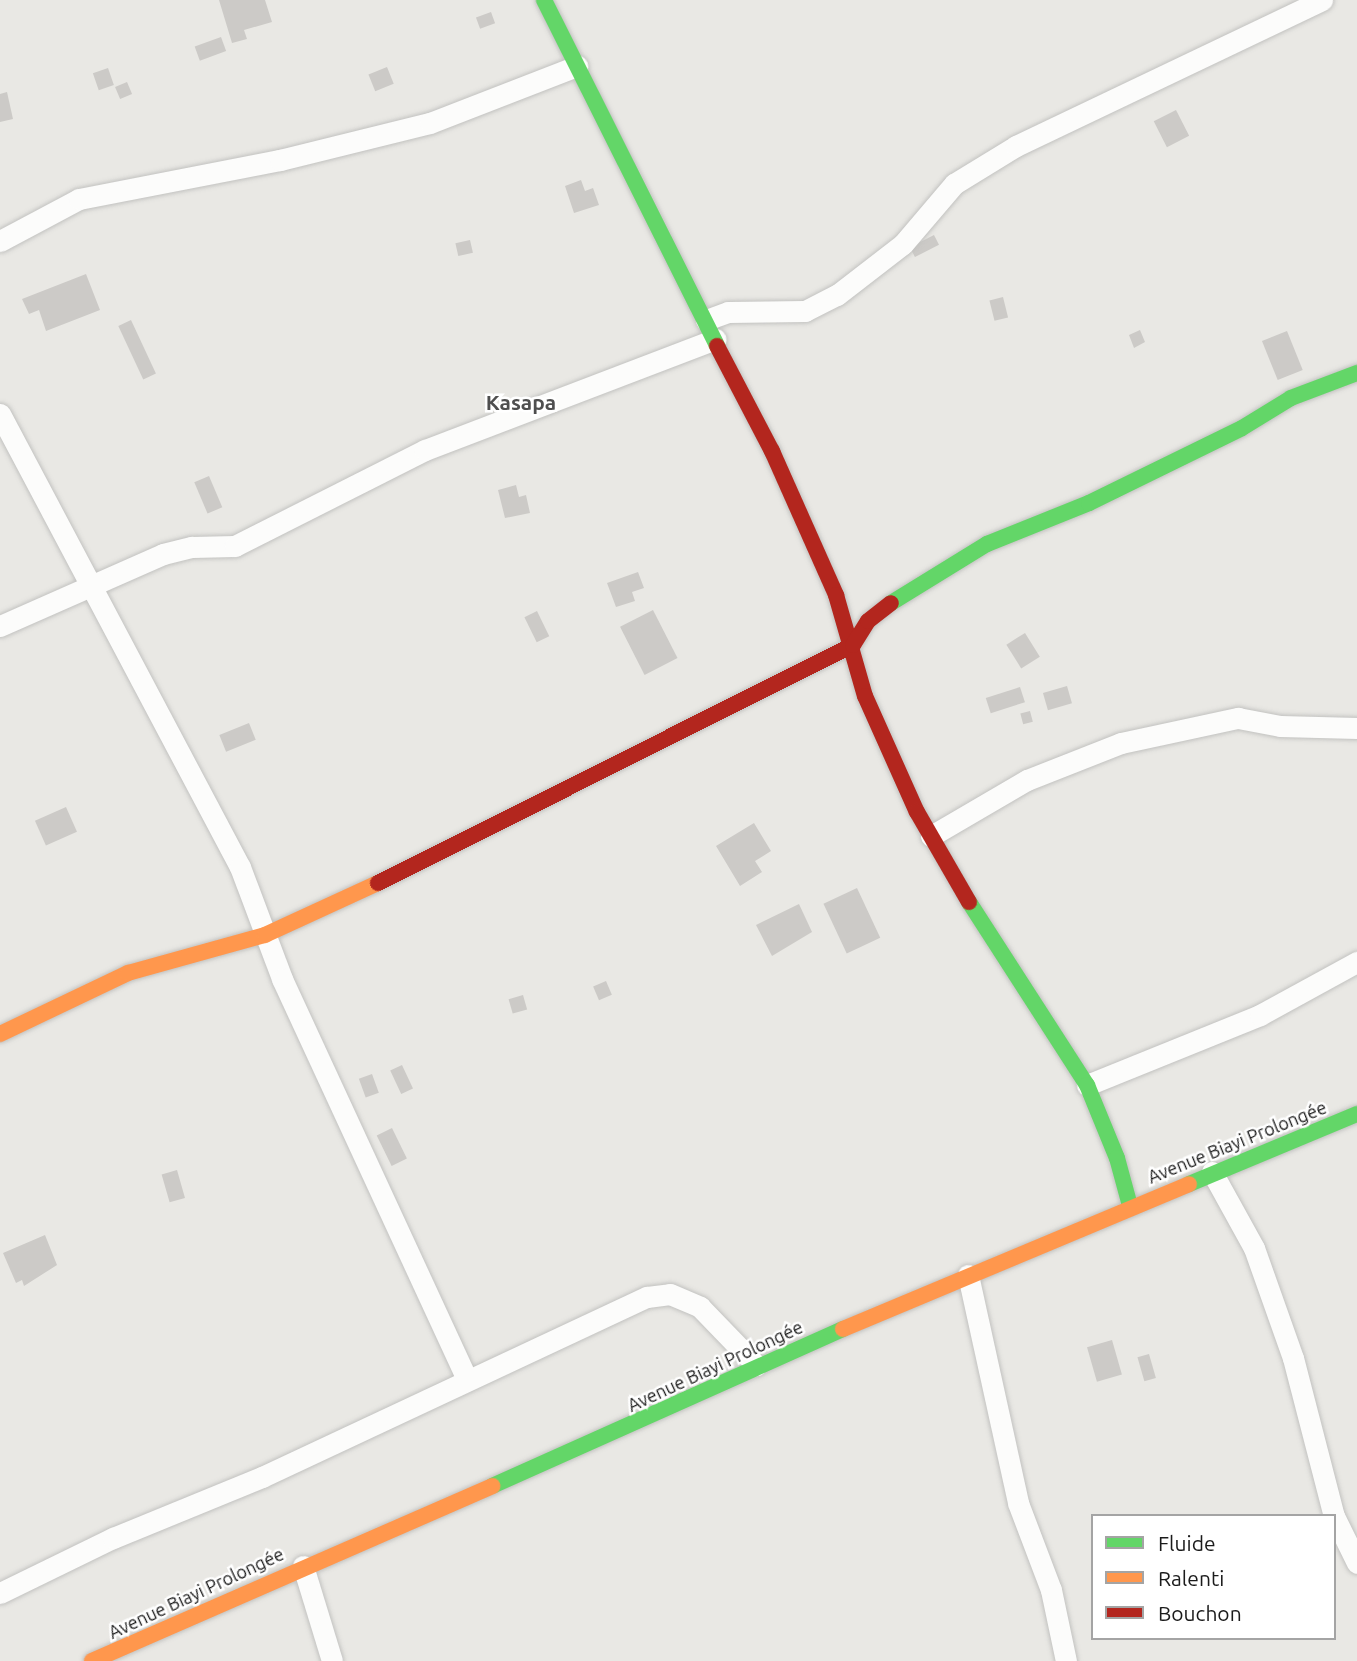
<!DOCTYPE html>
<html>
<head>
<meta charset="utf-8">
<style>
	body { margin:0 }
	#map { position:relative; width:1357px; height:1661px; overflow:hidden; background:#e9e8e4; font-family:Ubuntu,sans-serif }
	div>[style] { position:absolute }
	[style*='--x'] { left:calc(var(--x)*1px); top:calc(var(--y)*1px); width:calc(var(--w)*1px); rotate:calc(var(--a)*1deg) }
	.building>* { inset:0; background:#cccac7; transform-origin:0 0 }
	.roads { filter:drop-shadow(0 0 2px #c2c2c0) drop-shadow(0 0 2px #c2c2c0) }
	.street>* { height:21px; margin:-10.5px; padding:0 10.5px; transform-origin:10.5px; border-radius:10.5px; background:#fcfcfb }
	.fast>* { height:16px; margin:-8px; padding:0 8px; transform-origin:8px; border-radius:8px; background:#63d668 }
	.slow>* { height:16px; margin:-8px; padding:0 8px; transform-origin:8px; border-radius:8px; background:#ff974d }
	.jam>* { height:16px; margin:-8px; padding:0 8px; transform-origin:8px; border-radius:8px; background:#b3261e }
	span { translate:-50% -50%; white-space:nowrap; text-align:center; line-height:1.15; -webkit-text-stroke:5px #fff; paint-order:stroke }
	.street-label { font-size:18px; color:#1b1b1b }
	.quarter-label { font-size:21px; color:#4e4e4e; font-weight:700 }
	.legend { position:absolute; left:1091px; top:1514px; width:245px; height:126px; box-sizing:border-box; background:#fff; border:2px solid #a4a4a4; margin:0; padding:9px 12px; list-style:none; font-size:21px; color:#1b1b1b }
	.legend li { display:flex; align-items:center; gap:14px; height:35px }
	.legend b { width:35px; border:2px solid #a4a4a4 }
</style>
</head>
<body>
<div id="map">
	<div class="building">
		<div style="clip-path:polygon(219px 0,265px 0,272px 22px,244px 30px,247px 39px,232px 43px)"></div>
		<div style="left:491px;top:12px;width:12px;height:16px;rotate:70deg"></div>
		<div style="left:221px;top:37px;width:15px;height:28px;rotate:70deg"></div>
		<div style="left:387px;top:67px;width:18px;height:20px;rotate:68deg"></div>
		<div style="left:108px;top:68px;width:18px;height:16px;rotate:71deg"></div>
		<div style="left:127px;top:82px;width:13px;height:13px;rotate:67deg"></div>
		<div style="clip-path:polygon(7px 92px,13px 119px,0 122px,0 94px)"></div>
		<div style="left:1176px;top:110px;width:29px;height:25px;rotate:63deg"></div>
		<div style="clip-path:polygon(581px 180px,585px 191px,593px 188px,599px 205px,574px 213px,565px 186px)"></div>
		<div style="left:934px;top:235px;width:11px;height:27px;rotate:63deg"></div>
		<div style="left:470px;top:240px;width:13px;height:15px;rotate:77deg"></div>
		<div style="clip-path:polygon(86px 274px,100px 310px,46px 331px,39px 310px,29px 314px,22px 299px)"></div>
		<div style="left:1003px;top:297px;width:21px;height:14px;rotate:76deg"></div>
		<div style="left:131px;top:320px;width:59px;height:14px;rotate:65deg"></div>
		<div style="clip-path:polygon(1140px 330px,1145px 342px,1134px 348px,1129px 335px)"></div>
		<div style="left:1287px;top:331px;width:42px;height:27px;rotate:68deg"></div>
		<div style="left:209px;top:476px;width:34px;height:16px;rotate:67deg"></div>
		<div style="clip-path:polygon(516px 485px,519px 497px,526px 495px,530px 513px,505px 518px,498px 490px)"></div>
		<div style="clip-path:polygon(638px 572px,644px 588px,632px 592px,635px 601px,616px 607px,607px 583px)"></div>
		<div style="left:653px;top:610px;width:54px;height:37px;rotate:63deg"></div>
		<div style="left:537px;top:611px;width:28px;height:14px;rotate:64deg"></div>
		<div style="left:1025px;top:633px;width:28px;height:22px;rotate:58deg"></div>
		<div style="left:1067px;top:686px;width:18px;height:25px;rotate:74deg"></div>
		<div style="left:1020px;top:687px;width:16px;height:36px;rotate:72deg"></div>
		<div style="left:1030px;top:711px;width:11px;height:10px;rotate:75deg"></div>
		<div style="left:249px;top:723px;width:18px;height:32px;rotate:68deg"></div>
		<div style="left:66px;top:807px;width:27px;height:34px;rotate:66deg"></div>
		<div style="clip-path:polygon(754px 823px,771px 851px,755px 861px,762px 872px,740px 886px,716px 846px)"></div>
		<div style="left:857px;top:888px;width:55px;height:37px;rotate:65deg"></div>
		<div style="clip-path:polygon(799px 904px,812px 932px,772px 956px,756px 925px)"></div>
		<div style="left:606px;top:981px;width:15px;height:14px;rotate:67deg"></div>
		<div style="left:523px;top:995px;width:15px;height:15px;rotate:74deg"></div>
		<div style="left:402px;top:1065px;width:26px;height:13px;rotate:65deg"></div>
		<div style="left:372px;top:1074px;width:20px;height:14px;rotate:70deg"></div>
		<div style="left:392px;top:1128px;width:34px;height:17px;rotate:64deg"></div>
		<div style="left:177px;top:1170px;width:29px;height:16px;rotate:74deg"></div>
		<div style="clip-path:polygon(45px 1235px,57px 1265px,24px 1286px,22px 1280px,16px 1283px,3px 1253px)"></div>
		<div style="left:1112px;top:1340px;width:36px;height:26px;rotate:74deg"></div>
		<div style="left:1149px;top:1354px;width:25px;height:12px;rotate:74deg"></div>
	</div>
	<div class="roads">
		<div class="street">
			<div style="--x:0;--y:241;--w:89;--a:-28"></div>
			<div style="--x:79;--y:199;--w:205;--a:-11"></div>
			<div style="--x:280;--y:160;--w:154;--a:-13.9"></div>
			<div style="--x:430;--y:123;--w:158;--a:-21.2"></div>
			<div style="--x:706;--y:320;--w:23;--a:-20"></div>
			<div style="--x:728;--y:312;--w:77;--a:-0.7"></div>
			<div style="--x:805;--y:311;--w:36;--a:-27"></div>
			<div style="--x:837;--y:295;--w:83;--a:-37.7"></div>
			<div style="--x:903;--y:244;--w:79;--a:-49.6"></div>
			<div style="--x:954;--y:184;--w:73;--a:-31.5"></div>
			<div style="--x:1016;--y:146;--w:339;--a:-25.5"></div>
			<div style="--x:0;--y:414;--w:513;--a:62.09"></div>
			<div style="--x:240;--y:867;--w:120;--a:69.4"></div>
			<div style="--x:282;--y:979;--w:441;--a:65.2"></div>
			<div style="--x:0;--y:626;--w:178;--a:-23.8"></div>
			<div style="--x:163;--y:554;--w:30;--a:-14"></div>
			<div style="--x:192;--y:547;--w:43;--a:-1.3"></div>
			<div style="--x:235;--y:546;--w:213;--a:-26.8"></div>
			<div style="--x:425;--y:450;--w:311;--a:-20.9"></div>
			<div style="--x:931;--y:836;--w:111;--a:-30.3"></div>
			<div style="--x:1027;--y:780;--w:101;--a:-21.5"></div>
			<div style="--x:1121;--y:743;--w:120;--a:-12.1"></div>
			<div style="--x:1238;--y:718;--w:43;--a:10.8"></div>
			<div style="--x:1280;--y:726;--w:77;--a:1.5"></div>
			<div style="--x:1087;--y:1085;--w:187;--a:-22"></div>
			<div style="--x:1260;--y:1015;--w:111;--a:-28.7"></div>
			<div style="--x:1212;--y:1172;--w:87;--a:61.1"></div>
			<div style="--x:1254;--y:1248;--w:117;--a:70.5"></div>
			<div style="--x:1293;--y:1358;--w:163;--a:75.5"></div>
			<div style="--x:968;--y:1275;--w:233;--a:77.6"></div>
			<div style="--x:1018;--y:1503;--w:93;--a:69.2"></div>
			<div style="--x:1051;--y:1590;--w:73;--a:78.1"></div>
			<div style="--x:1334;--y:1516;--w:52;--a:63.9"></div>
			<div style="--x:303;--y:1566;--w:99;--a:73"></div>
			<div style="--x:0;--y:1593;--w:126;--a:-26"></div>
			<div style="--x:113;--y:1538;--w:161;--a:-22.3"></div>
			<div style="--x:262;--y:1477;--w:425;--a:-25.1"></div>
			<div style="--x:647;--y:1297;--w:23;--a:-7"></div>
			<div style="--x:670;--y:1294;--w:33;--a:23"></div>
			<div style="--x:700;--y:1307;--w:81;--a:46"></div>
		</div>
		<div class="fast">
			<div style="--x:544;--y:0;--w:387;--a:63.4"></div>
			<div style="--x:891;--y:603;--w:113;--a:-31.6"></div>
			<div style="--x:987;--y:544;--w:110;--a:-21.9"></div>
			<div style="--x:1089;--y:503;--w:170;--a:-26.1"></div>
			<div style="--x:1242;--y:428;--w:57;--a:-31.5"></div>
			<div style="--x:1291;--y:398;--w:71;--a:-20.7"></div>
			<div style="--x:969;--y:902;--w:218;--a:57.2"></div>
			<div style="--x:1087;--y:1085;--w:79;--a:67.7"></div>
			<div style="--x:1117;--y:1158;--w:50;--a:74.8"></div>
			<div style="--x:1189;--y:1184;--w:182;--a:-22.6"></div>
			<div style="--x:492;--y:1486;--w:385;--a:-24.1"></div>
		</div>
		<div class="slow">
			<div style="--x:0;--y:1034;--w:142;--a:-25.5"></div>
			<div style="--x:128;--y:973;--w:142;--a:-15.5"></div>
			<div style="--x:265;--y:935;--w:124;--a:-24.7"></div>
			<div style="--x:843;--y:1329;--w:375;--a:-22.7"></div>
			<div style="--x:92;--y:1661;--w:437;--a:-23.6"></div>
		</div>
		<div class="jam">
			<div style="--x:717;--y:346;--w:119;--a:62.4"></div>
			<div style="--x:772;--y:451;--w:158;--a:66"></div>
			<div style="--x:836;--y:595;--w:105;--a:74"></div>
			<div style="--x:865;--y:696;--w:127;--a:65.9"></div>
			<div style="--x:917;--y:812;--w:104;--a:60"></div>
			<div style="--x:378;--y:883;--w:531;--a:-26.61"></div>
			<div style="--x:853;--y:645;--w:28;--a:-58"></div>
			<div style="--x:868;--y:621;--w:29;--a:-38"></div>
		</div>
	</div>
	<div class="street-label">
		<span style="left:1237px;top:1142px;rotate:-22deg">Avenue Biayi Prolongée</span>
		<span style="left:715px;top:1366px;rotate:-25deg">Avenue Biayi Prolongée</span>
		<span style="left:196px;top:1593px;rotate:-25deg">Avenue Biayi Prolongée</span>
	</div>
	<div class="quarter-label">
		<span style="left:521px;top:402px">Kasapa</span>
	</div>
	<ul class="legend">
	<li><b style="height:9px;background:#63d668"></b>Fluide</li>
	<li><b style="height:9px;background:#ff974d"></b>Ralenti</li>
	<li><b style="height:9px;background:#b3261e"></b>Bouchon</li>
	</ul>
</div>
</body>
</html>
